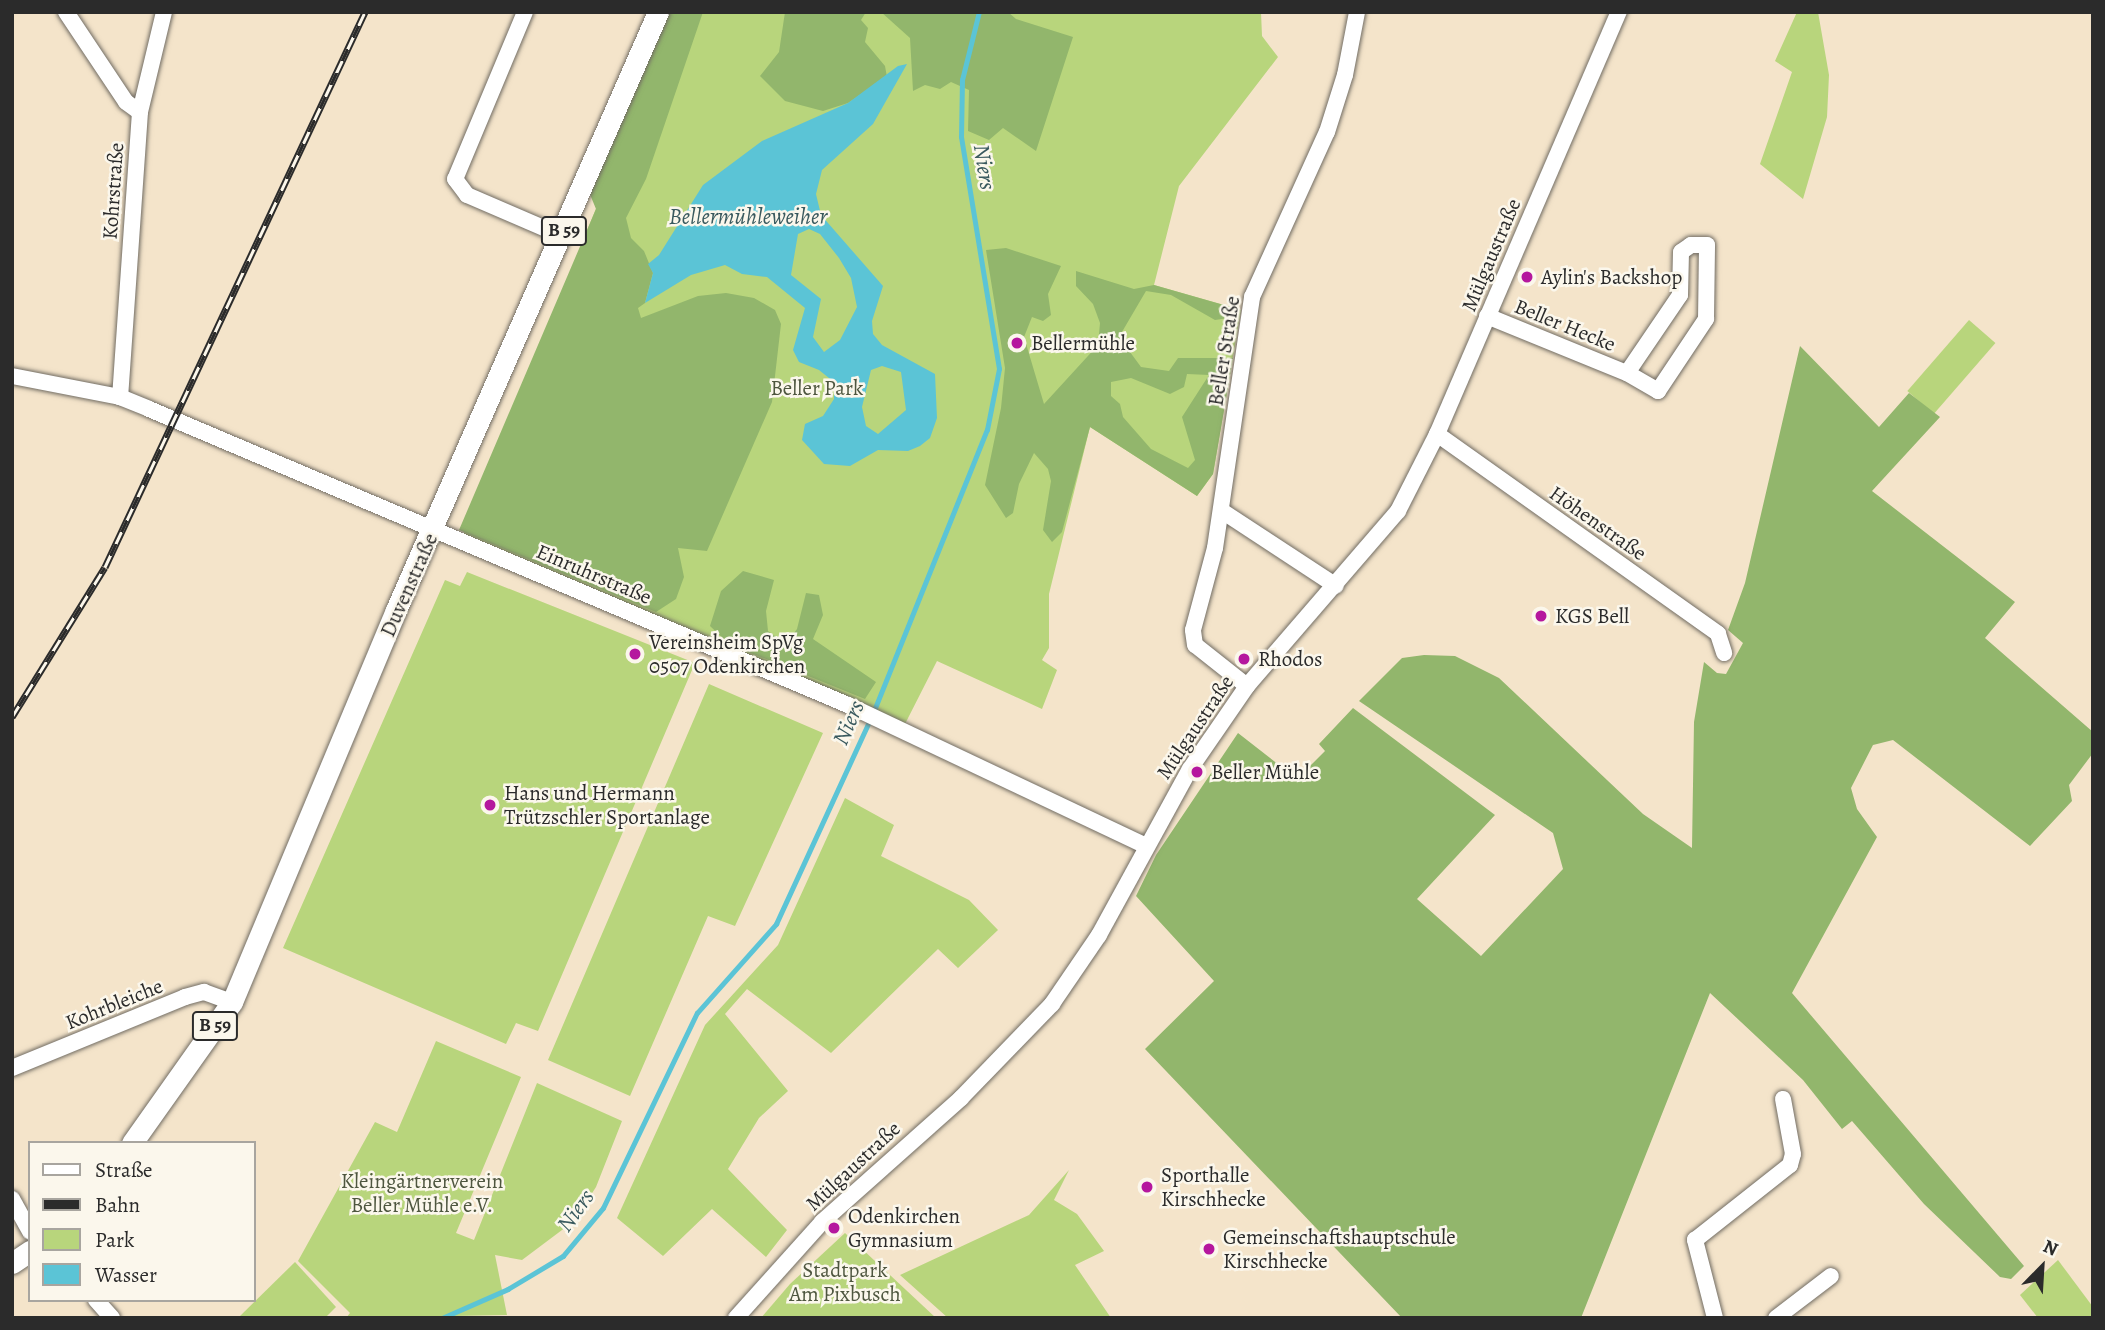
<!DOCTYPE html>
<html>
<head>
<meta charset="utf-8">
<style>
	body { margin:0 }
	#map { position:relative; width:2105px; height:1330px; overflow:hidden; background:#f4e4ca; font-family:Alegreya,serif }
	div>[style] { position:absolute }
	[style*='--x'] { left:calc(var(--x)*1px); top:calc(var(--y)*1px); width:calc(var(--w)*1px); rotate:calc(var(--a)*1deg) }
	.green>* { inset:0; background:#b8d57c; transform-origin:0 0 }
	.forest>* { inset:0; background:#92b66c }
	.water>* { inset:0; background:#5bc4d6 }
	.stream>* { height:4.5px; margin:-2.25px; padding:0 2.25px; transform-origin:2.25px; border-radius:2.25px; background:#5bc4d6 }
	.roads { filter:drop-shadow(0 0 2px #716c63) drop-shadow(0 0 2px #716c63) }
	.minor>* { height:16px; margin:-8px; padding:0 8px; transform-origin:8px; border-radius:8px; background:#fff }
	.major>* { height:21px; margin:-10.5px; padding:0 10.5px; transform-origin:10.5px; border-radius:10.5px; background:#fff }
	.rail>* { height:7px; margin-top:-3.5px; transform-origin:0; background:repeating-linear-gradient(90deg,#fbf7ec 0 13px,#2b2b2b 0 26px); box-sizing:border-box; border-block:2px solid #2b2b2b }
	.dots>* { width:19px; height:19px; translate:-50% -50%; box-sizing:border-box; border:4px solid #fbf7ec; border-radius:50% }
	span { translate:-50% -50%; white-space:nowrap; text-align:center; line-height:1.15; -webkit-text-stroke:5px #fbf7ec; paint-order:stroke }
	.shield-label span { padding:2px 5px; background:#fbf7ec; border:2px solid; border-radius:5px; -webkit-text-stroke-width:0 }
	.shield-label { font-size:19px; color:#2b2b2b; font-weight:700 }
	.street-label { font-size:21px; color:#2b2b2b }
	.poi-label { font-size:21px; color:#2b2b2b }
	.left { translate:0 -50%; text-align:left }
	.park-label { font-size:21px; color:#4e563f }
	.water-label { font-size:23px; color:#39595e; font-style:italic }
	.frame { position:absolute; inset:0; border:14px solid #2b2b2b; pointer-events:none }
	.legend { position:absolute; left:28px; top:1141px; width:228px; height:161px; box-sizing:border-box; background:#fbf7ec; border:2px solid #a8a59f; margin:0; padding:9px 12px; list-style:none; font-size:21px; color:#2b2b2b }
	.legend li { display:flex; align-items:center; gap:14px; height:35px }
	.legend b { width:35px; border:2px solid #a8a59f }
	.north { position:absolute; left:2007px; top:1232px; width:70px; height:70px; -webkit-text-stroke:5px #fbf7ec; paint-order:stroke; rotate:24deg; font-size:19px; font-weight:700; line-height:28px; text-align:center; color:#2b2b2b }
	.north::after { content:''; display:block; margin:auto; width:24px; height:32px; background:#2b2b2b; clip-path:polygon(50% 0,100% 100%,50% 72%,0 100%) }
</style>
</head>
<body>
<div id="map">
	<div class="green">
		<div style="clip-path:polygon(676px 12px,1261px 12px,1262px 36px,1278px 57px,1179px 186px,1154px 285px,1241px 310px,1213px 474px,1197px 496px,1090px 427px,1049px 594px,1049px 648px,1042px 660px,1057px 670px,1042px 709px,937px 661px,905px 724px,463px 535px)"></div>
		<div style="clip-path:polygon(1797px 12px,1818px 12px,1829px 75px,1827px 117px,1803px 199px,1760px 164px,1792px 72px,1775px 61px)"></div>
		<div style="left:1969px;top:320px;width:35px;height:94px;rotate:41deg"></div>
		<div style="clip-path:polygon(467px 572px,695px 663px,538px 1031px,516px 1023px,506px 1044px,283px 948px,445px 580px,460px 586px)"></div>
		<div style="clip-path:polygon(709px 684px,823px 733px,735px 926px,708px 916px,630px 1096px,548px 1060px)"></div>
		<div style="clip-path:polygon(845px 798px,894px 825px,881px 856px,969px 900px,998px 930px,958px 968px,938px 949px,831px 1053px,747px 989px,725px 1014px,788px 1091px,759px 1118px,728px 1169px,787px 1230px,766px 1257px,712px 1209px,663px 1256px,617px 1218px,705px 1025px,778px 945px)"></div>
		<div style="clip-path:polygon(436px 1041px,521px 1077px,456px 1233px,474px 1240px,537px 1083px,622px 1121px,596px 1187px,574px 1221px,522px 1260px,495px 1255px,507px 1315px,346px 1318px,350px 1313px,298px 1261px,375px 1122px,397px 1132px)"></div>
		<div style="clip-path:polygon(1069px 1170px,1054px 1200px,1077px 1214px,1104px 1251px,1075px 1265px,1111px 1318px,948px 1318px,900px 1275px,1029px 1215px)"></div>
		<div style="clip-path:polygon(845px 1233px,936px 1318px,761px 1318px,790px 1284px)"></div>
		<div style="clip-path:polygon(2058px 1260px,2093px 1307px,2093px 1318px,2038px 1318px,2020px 1295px)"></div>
		<div style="clip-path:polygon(295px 1262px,336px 1307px,325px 1318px,238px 1318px)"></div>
	</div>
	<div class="forest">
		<div style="clip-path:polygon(665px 12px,703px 12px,646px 179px,626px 218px,631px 238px,644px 251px,653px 273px,645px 303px,638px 308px,641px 318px,698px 296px,726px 293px,754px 298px,775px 310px,781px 324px,772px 402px,707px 551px,678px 548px,684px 577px,676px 599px,656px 612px,459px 530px,596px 209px,589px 192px)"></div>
		<div style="clip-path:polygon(785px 12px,866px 12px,861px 20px,868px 28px,865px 42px,885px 66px,887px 77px,848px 103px,823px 111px,785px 101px,760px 76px,779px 52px)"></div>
		<div style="clip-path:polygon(881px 12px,1008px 12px,1016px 19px,1073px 37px,1036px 151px,1003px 128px,989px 140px,968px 131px,969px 90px,951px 82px,940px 89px,925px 85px,913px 91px,910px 38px)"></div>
		<div style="clip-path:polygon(evenodd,1006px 248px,1061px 266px,1048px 294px,1051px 315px,1043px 321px,1032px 317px,1024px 337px,1044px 404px,1098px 345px,1100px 323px,1093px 304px,1076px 286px,1076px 271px,1134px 289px,1154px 285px,1238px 309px,1235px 317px,1215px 320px,1171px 295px,1146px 291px,1119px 337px,1141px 367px,1169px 371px,1178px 358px,1233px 358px,1213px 474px,1197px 496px,1090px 427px,1062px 532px,1052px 542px,1043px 530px,1051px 481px,1048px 469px,1034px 453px,1019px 484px,1013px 513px,1006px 518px,985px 485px,1001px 408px,1005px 368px,986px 250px,1006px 248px,1187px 374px,1209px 375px,1182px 417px,1195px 460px,1188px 468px,1151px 449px,1123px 417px,1120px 404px,1111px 396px,1111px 382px,1131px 378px,1170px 394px,1184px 387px,1187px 374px)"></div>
		<div style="clip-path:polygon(1800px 346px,1879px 427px,1909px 393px,1940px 417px,1872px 491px,2015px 602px,1985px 638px,2093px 732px,2093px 753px,2069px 785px,2072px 801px,2030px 846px,1893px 740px,1873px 745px,1851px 788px,1857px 809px,1877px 837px,1792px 993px,2024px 1266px,2011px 1279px,2000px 1277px,1924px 1204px,1852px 1121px,1842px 1129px,1803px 1080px,1710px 993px,1581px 1318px,1402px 1318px,1145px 1049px,1214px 981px,1136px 896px,1156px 855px,1238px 733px,1297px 779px,1325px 751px,1319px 744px,1353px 708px,1495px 815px,1417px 899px,1481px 956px,1563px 869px,1553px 833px,1359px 701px,1402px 658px,1424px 655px,1455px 656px,1499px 678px,1643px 814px,1692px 848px,1694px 722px,1704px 662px,1717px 673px,1726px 674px,1743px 643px,1728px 630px,1745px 583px)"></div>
		<div style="clip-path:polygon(743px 571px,774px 580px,766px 611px,768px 631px,786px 644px,797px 629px,806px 593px,819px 595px,823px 615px,813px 639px,876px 682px,865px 699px,729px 644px,710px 626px,721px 591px)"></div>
	</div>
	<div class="water">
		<div style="clip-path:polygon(evenodd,907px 64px,873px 124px,822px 170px,816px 194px,821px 215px,883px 286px,872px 321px,873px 334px,882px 345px,935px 374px,937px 418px,930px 438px,920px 446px,908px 451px,878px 450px,850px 466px,824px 464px,802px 440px,805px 424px,823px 416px,834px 399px,834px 382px,819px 370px,799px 362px,793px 350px,805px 308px,767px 277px,742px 274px,725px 265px,691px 275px,645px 303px,653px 273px,648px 264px,659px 255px,703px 185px,762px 141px,848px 103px,898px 66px,907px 64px,809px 229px,820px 234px,839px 258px,851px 278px,857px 307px,840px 340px,824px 352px,813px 337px,821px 299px,791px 275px,798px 234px,809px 229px,907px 64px,882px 366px,901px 372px,906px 410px,878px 434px,866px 426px,862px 407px,871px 370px,882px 366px)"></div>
	</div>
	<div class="stream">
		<div style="--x:873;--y:713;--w:305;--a:-68.1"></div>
		<div style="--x:987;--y:430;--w:62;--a:-78.9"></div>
		<div style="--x:999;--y:369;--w:235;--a:-99.3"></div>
		<div style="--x:961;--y:137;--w:57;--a:-89"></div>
		<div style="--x:962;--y:80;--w:70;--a:-76"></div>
		<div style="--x:442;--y:1318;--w:72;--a:-23.7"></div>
		<div style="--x:508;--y:1289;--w:64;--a:-31"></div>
		<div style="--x:563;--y:1256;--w:62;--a:-50.2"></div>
		<div style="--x:603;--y:1208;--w:216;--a:-64.3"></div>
		<div style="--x:697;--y:1013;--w:119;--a:-48.4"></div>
		<div style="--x:776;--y:924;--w:225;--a:-65.3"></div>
	</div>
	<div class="roads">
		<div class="minor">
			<div style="--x:66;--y:12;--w:108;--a:56.3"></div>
			<div style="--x:126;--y:102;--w:17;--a:36"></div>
			<div style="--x:140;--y:112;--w:286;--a:94"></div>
			<div style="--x:525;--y:12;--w:181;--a:112.7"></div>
			<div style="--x:455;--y:179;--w:20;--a:53"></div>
			<div style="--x:467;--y:195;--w:103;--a:23.3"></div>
			<div style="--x:140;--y:112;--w:103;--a:-76.5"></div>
			<div style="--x:1487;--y:316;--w:151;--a:22.2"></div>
			<div style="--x:1627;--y:373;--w:36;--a:30"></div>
			<div style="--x:1658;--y:391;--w:87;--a:-56.3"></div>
			<div style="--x:1706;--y:319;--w:74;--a:-89.2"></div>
			<div style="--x:1707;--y:245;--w:16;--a:180"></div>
			<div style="--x:1691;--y:245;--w:12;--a:145"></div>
			<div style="--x:1681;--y:252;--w:43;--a:91.3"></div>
			<div style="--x:1680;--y:295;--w:94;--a:124.2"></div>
			<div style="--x:12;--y:376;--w:110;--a:11"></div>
			<div style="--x:120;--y:397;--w:31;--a:22"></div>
			<div style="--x:149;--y:409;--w:759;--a:22.95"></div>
			<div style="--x:848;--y:705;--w:330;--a:25.3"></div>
			<div style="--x:1437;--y:434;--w:345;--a:35.4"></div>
			<div style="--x:1718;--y:634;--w:20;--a:72"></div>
			<div style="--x:1222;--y:511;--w:136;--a:33.3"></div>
			<div style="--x:1247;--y:686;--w:66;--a:-141.7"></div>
			<div style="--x:1195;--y:645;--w:15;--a:-98"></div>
			<div style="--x:1193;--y:630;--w:85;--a:-75"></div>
			<div style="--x:1215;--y:548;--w:254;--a:-81.6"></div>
			<div style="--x:1252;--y:297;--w:181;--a:-65.6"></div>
			<div style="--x:1327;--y:132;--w:60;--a:-72.5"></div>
			<div style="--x:1345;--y:75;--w:64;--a:-79.2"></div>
			<div style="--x:12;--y:1068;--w:187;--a:-22.3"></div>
			<div style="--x:185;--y:997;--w:20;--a:-15"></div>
			<div style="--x:204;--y:992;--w:30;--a:20"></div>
			<div style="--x:12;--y:1199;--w:37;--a:61"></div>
			<div style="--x:96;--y:1300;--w:24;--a:48"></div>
			<div style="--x:736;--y:1318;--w:129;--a:-48.1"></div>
			<div style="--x:822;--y:1222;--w:186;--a:-41.7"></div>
			<div style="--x:961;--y:1098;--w:131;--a:-45.9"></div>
			<div style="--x:1052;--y:1004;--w:83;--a:-55.7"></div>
			<div style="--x:1099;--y:935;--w:189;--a:-61.3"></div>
			<div style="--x:1190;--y:769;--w:101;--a:-55.5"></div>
			<div style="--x:1247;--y:686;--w:231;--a:-49.2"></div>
			<div style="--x:1398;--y:511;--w:86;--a:-63.1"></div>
			<div style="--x:1437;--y:434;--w:460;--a:-66.7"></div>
			<div style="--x:1715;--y:1318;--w:81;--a:-104.4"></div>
			<div style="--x:1695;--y:1240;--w:121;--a:-38.3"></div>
			<div style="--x:1790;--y:1165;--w:11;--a:-75"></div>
			<div style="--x:1793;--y:1154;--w:56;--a:-100.3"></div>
			<div style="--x:1776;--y:1318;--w:69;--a:-37.4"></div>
		</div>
		<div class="major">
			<div style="--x:132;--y:1143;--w:173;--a:-54.7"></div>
			<div style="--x:232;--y:1002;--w:425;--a:-67.3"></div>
			<div style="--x:396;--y:610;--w:653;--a:-66.34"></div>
			<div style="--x:12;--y:1263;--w:22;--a:-34"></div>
		</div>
	</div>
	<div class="rail">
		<div style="--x:12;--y:717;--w:176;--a:-58.2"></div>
		<div style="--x:105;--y:567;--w:613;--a:-64.9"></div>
	</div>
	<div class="dots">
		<div style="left:1527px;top:277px;background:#b5179e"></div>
		<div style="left:1017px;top:343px;background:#b5179e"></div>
		<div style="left:1541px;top:616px;background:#b5179e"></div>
		<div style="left:635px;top:654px;background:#b5179e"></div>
		<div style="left:1244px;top:659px;background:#b5179e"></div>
		<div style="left:1197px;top:772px;background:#b5179e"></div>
		<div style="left:490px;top:805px;background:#b5179e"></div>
		<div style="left:1147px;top:1187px;background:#b5179e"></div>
		<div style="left:834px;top:1228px;background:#b5179e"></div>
		<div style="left:1209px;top:1249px;background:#b5179e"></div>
	</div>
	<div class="shield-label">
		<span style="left:564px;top:231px">B 59</span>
		<span style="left:215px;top:1026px">B 59</span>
	</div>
	<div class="street-label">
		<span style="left:113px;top:191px;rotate:-86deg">Kohrstraße</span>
		<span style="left:1491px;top:255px;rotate:-67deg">Mülgaustraße</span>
		<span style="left:1565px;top:325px;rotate:22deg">Beller Hecke</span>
		<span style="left:1224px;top:351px;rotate:-81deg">Beller Straße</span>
		<span style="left:1598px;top:523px;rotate:35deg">Höhenstraße</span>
		<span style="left:594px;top:574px;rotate:23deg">Einruhrstraße</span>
		<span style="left:409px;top:585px;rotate:-66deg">Duvenstraße</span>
		<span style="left:1195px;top:727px;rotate:-56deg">Mülgaustraße</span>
		<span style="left:114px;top:1004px;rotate:-22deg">Kohrbleiche</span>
		<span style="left:853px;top:1166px;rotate:-43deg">Mülgaustraße</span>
	</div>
	<div class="poi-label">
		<span class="left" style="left:1541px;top:277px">Aylin's Backshop</span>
		<span class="left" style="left:1031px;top:343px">Bellermühle</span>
		<span class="left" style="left:1555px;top:616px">KGS Bell</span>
		<span class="left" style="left:649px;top:654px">Vereinsheim SpVg<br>0507 Odenkirchen</span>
		<span class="left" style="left:1258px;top:659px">Rhodos</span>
		<span class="left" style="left:1211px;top:772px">Beller Mühle</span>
		<span class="left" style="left:504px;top:805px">Hans und Hermann<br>Trützschler Sportanlage</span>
		<span class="left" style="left:1161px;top:1187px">Sporthalle<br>Kirschhecke</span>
		<span class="left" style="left:848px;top:1228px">Odenkirchen<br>Gymnasium</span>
		<span class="left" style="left:1223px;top:1249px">Gemeinschaftshauptschule<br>Kirschhecke</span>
	</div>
	<div class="park-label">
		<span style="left:817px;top:388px">Beller Park</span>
		<span style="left:422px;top:1193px">Kleingärtnerverein<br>Beller Mühle e.V.</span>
		<span style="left:845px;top:1282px">Stadtpark<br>Am Pixbusch</span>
	</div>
	<div class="water-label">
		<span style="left:984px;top:167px;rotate:81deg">Niers</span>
		<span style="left:748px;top:217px">Bellermühleweiher</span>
		<span style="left:849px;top:723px;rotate:-66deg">Niers</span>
		<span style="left:576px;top:1211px;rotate:-54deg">Niers</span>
	</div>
	<div class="frame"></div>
	<ul class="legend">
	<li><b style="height:9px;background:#fff"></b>Straße</li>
	<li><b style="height:9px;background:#2b2b2b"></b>Bahn</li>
	<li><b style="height:19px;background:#b8d57c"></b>Park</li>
	<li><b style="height:19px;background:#5bc4d6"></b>Wasser</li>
	</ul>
	<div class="north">N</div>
</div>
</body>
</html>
